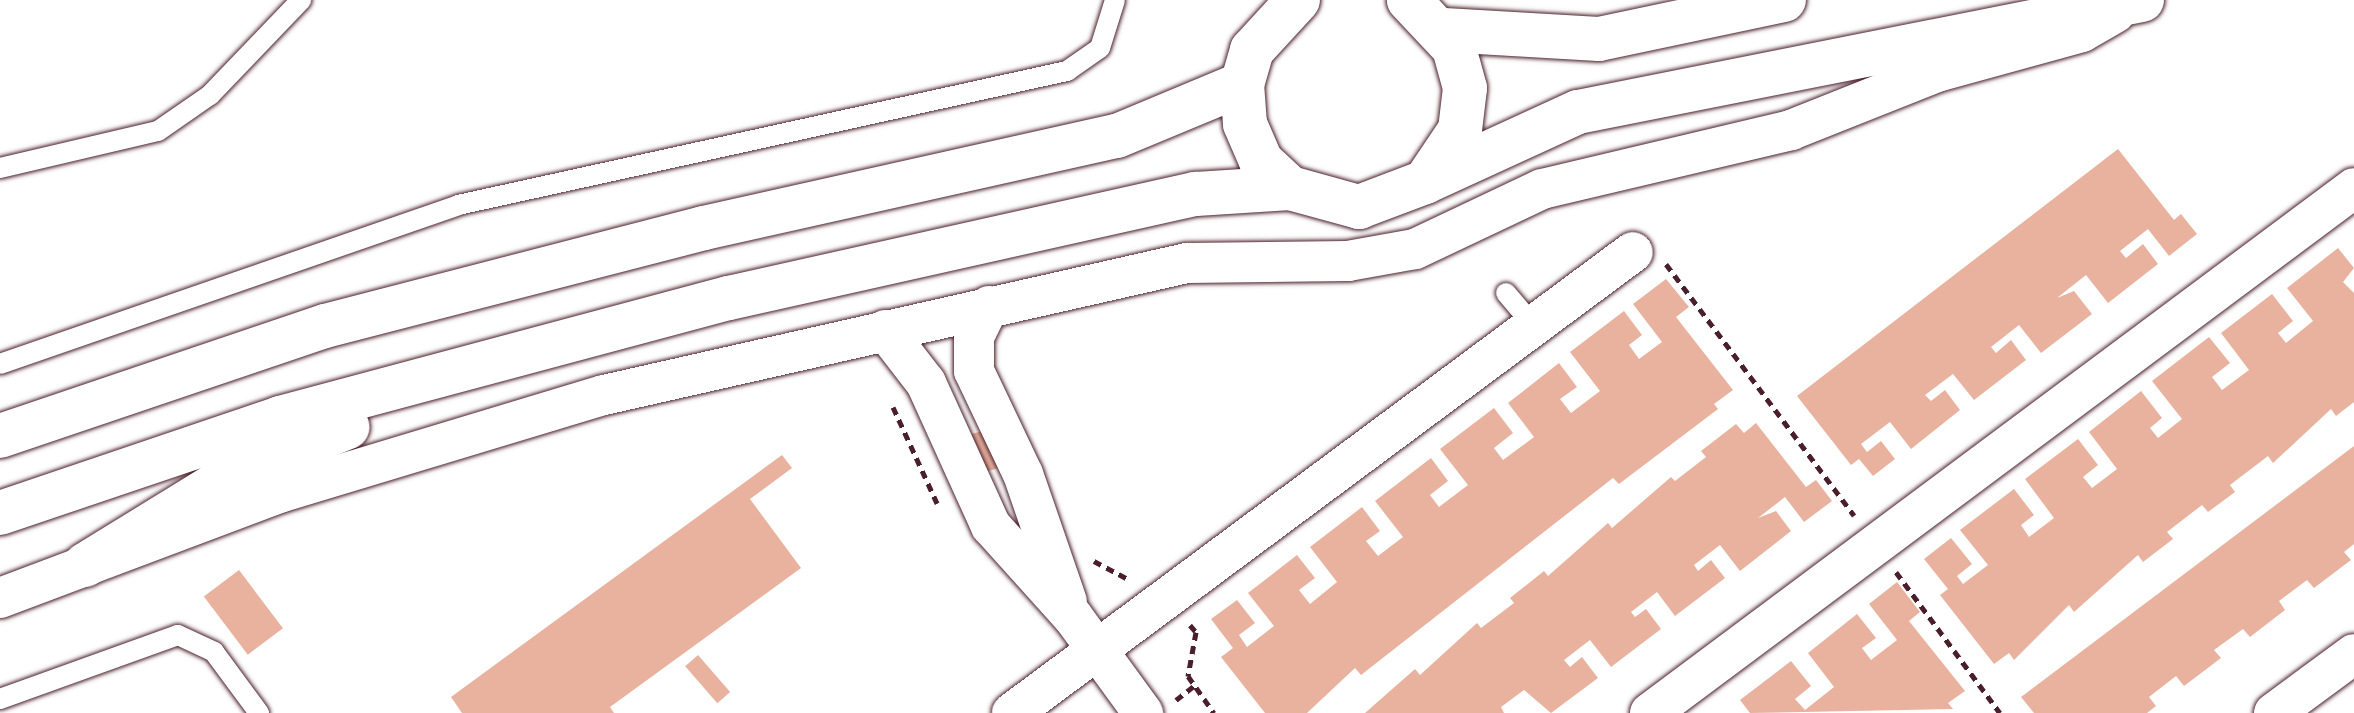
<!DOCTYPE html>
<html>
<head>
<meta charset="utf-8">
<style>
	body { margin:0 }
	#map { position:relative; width:2354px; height:713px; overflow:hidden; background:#fff; font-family:Mynerve,sans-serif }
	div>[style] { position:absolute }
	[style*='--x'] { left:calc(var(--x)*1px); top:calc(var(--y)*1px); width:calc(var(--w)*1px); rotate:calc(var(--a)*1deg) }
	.building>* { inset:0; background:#e9b29f; transform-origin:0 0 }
	.path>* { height:5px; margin-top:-2.5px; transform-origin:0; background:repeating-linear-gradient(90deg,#4a1f2b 0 8px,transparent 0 14px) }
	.roads { filter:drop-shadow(0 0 2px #4a1f2b) drop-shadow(0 0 2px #4a1f2b) }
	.lane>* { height:20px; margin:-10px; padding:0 10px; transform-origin:10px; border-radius:10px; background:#fff }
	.street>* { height:40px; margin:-20px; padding:0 20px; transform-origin:20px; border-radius:20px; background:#fff }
	.secondary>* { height:44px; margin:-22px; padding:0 22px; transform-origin:22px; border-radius:22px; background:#fff }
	span { translate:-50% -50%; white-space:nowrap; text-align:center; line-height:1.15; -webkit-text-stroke:6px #fff; paint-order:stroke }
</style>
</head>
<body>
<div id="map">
	<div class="building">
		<div style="clip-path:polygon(2118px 149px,2174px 220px,2181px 214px,2197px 234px,2169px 256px,2148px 229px,2120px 251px,2126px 258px,2143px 244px,2158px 264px,2108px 303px,2086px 275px,2057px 298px,2074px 291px,2092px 314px,2041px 353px,2019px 325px,1991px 347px,1996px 353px,2011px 340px,2026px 360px,1974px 400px,1953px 374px,1925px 395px,1931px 401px,1945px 390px,1960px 410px,1911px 449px,1890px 422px,1861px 444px,1867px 452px,1881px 441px,1895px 459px,1873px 476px,1859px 459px,1851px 465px,1797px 396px)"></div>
		<div style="clip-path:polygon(2338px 248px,2354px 268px,2343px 282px,2354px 293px,2354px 402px,2336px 416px,2331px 409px,2273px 463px,2268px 456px,2230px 485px,2235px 492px,2208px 512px,2202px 505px,2167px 532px,2173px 539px,2143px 562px,2138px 555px,2074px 612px,2069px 605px,2014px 660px,2009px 653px,1994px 664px,1940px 595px,1948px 589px,1924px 559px,1951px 538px,1972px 564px,1957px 576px,1963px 584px,1988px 565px,1960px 530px,2014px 489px,2034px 515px,2021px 525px,2029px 537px,2054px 518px,2025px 479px,2078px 439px,2098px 465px,2083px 477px,2092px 488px,2117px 469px,2089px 432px,2141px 391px,2162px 418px,2150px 428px,2158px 438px,2182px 419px,2152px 381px,2209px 337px,2230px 363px,2212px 377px,2222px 390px,2249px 370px,2221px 333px,2272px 294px,2293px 321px,2278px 333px,2286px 343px,2313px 321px,2287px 288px)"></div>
		<div style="clip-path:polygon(1666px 279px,1689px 307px,1676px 317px,1733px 390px,1714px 404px,1718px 409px,1619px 484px,1613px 478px,1361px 675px,1355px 668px,1307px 713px,1265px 713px,1221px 657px,1233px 648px,1211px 619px,1237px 600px,1255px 623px,1239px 635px,1247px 647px,1274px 626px,1248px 593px,1297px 555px,1315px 578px,1299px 590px,1310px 604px,1337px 582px,1310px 547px,1362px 507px,1380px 531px,1366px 541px,1378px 556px,1403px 537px,1375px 501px,1431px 458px,1448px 481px,1430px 495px,1439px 507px,1468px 485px,1440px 449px,1494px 408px,1513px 433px,1494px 448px,1503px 460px,1534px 437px,1508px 403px,1559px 363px,1577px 387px,1560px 399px,1571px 413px,1600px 391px,1570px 352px,1624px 311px,1642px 335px,1629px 345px,1639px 359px,1662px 342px,1633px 304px)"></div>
		<div style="clip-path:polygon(1756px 423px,1806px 487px,1816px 480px,1832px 501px,1804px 522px,1785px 497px,1758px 518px,1776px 511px,1791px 531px,1740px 571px,1720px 545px,1694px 565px,1698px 571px,1711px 560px,1725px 578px,1675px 616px,1657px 592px,1631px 612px,1635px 617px,1646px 609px,1661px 629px,1611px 667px,1590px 640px,1564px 660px,1570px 667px,1582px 657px,1598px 678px,1551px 713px,1524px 690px,1501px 707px,1504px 713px,1365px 713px,1415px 669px,1420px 675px,1477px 623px,1481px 628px,1514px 603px,1510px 598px,1544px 571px,1548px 576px,1608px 523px,1612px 528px,1671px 477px,1675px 481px,1706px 457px,1701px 451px,1736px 424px,1744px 433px)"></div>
		<div style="left:993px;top:428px;width:40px;height:24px;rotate:74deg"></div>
		<div style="clip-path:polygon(2354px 446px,2354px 544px,2344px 552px,2351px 560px,2314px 588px,2307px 580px,2279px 601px,2285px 610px,2250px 637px,2243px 629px,2214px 650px,2221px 658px,2184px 686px,2176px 676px,2149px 697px,2156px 706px,2147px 713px,2034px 713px,2021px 697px)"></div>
		<div style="clip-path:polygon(782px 455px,792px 468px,750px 499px,801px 568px,610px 707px,614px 713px,462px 713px,451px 697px)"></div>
		<div style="left:239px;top:570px;width:73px;height:44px;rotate:53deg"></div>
		<div style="clip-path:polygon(1897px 582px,1920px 612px,1909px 621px,1965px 691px,1948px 703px,1953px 709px,1750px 713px,1740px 700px,1791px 661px,1811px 686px,1795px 699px,1805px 710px,1834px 687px,1808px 653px,1857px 614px,1876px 638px,1862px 648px,1871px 660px,1897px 640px,1869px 604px)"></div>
		<div style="left:698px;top:655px;width:49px;height:17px;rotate:49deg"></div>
	</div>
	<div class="path">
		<div style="--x:1666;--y:264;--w:314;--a:53.2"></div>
		<div style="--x:893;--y:407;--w:106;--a:65.4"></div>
		<div style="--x:1094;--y:561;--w:40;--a:28"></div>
		<div style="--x:1896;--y:572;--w:175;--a:53.6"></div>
		<div style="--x:1190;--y:625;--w:9;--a:49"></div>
		<div style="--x:1196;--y:632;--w:45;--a:100.3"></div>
		<div style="--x:1188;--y:676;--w:45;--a:54.9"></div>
		<div style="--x:1176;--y:700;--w:23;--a:-38"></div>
	</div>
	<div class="roads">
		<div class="lane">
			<div style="--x:0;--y:168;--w:162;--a:-13.2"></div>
			<div style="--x:158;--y:131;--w:63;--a:-34.7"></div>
			<div style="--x:210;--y:95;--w:132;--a:-46.2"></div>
			<div style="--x:1506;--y:293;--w:43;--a:49.7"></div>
			<div style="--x:0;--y:364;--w:485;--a:-19.1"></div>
			<div style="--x:458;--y:205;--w:624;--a:-12.41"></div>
			<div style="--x:1067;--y:71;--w:40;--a:-34.9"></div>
			<div style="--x:1100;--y:48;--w:50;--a:-72.6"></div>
			<div style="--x:0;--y:699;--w:189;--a:-19.8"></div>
			<div style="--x:178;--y:635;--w:40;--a:25"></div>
			<div style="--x:214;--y:652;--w:76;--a:53.6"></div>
		</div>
		<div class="street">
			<div style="--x:989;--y:306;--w:34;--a:116"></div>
			<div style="--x:974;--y:337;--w:34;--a:90"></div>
			<div style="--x:974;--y:371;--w:114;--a:64.6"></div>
			<div style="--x:1023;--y:474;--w:135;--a:71"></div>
			<div style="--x:885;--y:330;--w:67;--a:52.3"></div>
			<div style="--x:926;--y:383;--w:157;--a:65.6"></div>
			<div style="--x:991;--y:526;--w:122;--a:48"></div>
			<div style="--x:1073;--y:617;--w:119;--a:53.9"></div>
			<div style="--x:0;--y:598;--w:301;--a:-20.6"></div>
			<div style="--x:282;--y:492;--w:336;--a:-16.8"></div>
			<div style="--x:604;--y:395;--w:598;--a:-12.76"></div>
			<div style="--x:1187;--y:263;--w:161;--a:-0.7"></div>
			<div style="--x:1348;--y:261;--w:68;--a:-10.2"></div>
			<div style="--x:1415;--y:249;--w:140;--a:-25.3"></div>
			<div style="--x:1542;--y:189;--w:256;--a:-13.3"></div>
			<div style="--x:1791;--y:130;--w:157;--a:-21.7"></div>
			<div style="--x:1937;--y:72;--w:150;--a:-15.4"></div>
			<div style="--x:2082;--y:32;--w:38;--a:-30"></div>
			<div style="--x:1012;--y:713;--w:773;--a:-36.59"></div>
			<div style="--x:1650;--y:713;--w:878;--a:-36.71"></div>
			<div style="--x:2274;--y:713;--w:99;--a:-36.4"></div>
		</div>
		<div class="secondary">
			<div style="--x:1298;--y:0;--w:68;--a:132.6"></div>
			<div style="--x:1252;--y:50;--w:35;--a:106"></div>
			<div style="--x:1242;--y:84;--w:40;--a:85.7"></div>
			<div style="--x:1245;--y:124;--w:40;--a:66.6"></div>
			<div style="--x:1261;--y:161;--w:40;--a:43"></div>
			<div style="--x:1290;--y:188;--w:72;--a:15.4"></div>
			<div style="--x:1359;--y:207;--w:71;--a:-20.7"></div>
			<div style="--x:1425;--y:182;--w:63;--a:-56.1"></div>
			<div style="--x:1460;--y:130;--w:42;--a:-83.2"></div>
			<div style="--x:1465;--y:88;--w:41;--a:-105.4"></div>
			<div style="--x:1454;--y:48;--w:66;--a:-133.2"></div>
			<div style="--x:1444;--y:30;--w:155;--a:3.3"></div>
			<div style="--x:1599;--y:39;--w:189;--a:-11.9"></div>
			<div style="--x:1425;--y:182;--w:168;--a:-24.6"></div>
			<div style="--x:1578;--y:112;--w:575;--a:-11.23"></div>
			<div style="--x:0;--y:436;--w:343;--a:-18.7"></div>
			<div style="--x:325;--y:326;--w:391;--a:-14.5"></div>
			<div style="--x:704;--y:228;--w:423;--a:-12.6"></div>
			<div style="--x:1117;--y:136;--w:135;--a:-22.6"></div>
			<div style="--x:0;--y:513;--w:296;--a:-18.7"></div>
			<div style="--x:280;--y:418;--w:465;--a:-15"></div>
			<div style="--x:729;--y:298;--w:478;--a:-12.6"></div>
			<div style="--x:1196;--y:194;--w:94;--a:-3.7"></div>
			<div style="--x:85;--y:565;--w:180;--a:-31.6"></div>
			<div style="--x:238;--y:471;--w:118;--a:-21.8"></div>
		</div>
	</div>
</div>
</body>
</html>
